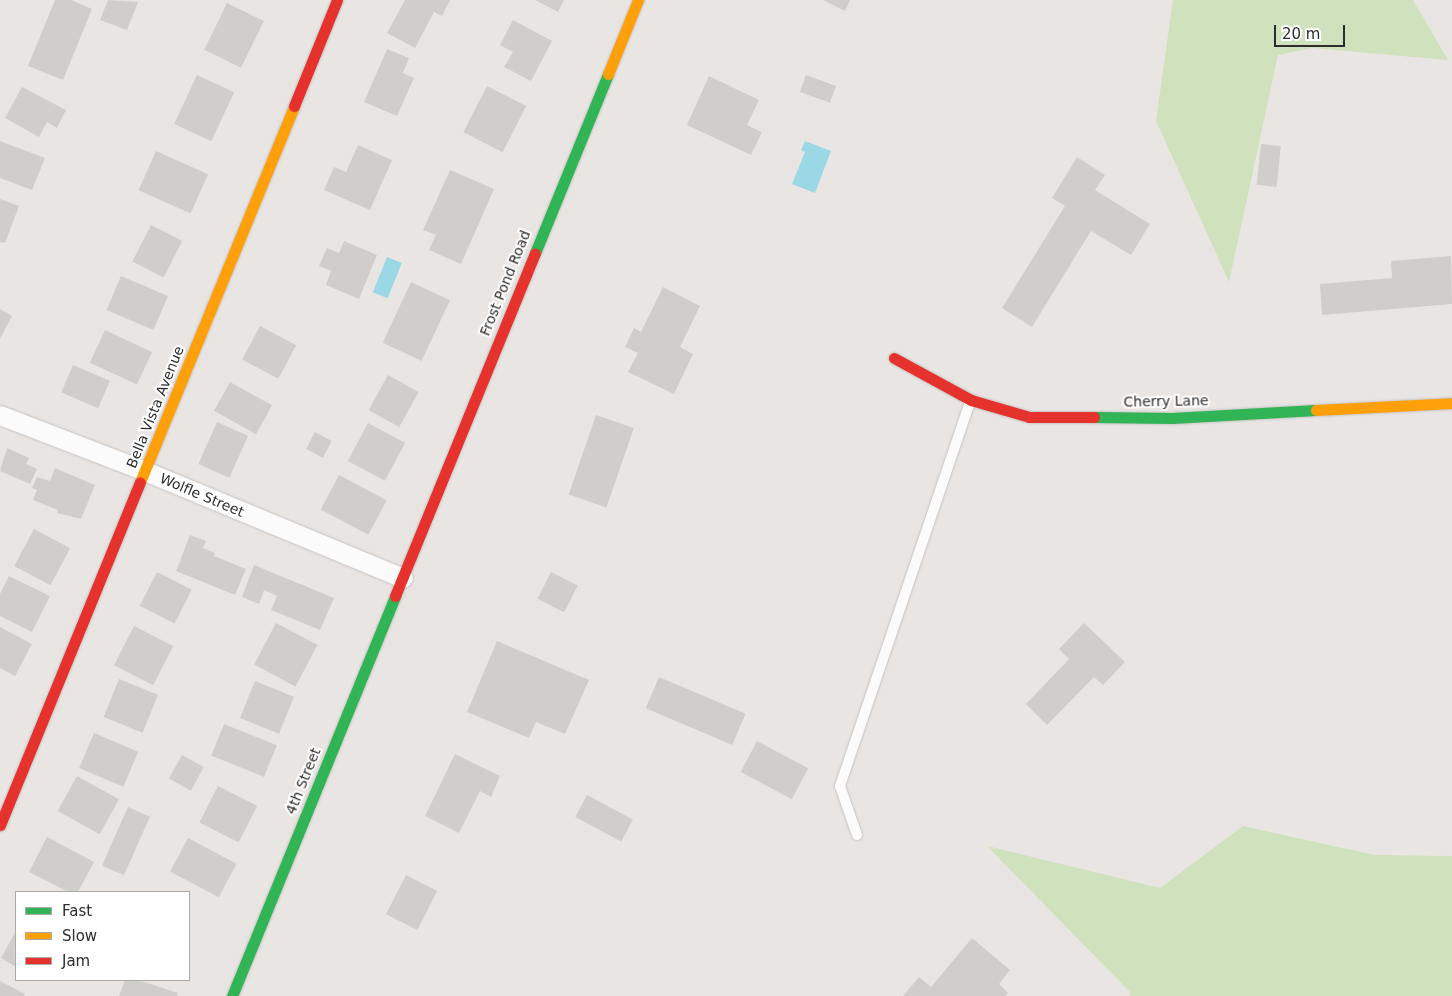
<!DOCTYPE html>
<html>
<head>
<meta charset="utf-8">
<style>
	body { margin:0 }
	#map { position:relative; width:1452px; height:996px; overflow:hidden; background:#e9e5e2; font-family:"DejaVu Sans",sans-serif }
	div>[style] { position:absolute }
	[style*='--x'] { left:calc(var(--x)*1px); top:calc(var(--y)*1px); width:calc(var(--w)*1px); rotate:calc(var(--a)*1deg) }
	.green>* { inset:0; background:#cfe2bd }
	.water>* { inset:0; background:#9ad8e6; transform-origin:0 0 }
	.building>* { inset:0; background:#d0cecb; transform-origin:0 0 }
	.roads { filter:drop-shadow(0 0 1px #c5c4c4) drop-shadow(0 0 1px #c5c4c4) }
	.lane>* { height:10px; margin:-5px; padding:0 5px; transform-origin:5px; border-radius:5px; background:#fcfbfb }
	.street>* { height:19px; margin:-9.5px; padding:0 9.5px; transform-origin:9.5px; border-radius:9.5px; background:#fcfbfb }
	.fast>* { height:11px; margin:-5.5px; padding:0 5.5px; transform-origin:5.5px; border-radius:5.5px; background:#30b455 }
	.slow>* { height:11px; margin:-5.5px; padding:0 5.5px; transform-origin:5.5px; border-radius:5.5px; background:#ff9f0a }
	.jam>* { height:11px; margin:-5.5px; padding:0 5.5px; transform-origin:5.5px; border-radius:5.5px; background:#e5322d }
	span { translate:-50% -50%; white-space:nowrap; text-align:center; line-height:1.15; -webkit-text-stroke:4px #fff; paint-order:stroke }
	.street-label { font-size:14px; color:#2c2c2c }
	.legend { position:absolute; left:15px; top:891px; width:175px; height:90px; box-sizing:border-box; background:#fff; border:1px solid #ababab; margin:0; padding:6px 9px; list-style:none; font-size:15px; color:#2c2c2c }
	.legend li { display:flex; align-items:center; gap:10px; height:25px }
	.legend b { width:25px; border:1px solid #ababab }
	.scale { position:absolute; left:1274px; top:25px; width:71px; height:22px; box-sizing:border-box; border:2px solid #2c2c2c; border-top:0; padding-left:6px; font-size:15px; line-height:18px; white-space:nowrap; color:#2c2c2c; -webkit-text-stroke:4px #fff; paint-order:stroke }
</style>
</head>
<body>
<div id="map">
	<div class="green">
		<div style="clip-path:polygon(1173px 0,1413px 0,1448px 60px,1312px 48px,1278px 55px,1229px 282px,1156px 121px)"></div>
		<div style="clip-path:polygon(1243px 826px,1375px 855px,1452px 856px,1452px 996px,1129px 996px,1131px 993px,987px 846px,1160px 888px)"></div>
	</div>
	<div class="water">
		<div style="clip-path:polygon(805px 141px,831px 151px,815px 193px,792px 184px,805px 152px,801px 150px)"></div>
		<div style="left:387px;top:257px;width:16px;height:38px;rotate:22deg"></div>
	</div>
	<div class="building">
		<div style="clip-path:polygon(55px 0,71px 0,92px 9px,63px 80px,28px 66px)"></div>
		<div style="clip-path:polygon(108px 0,138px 2px,127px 30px,100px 20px)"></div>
		<div style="clip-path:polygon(405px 0,450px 0,442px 16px,434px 12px,415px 48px,387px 33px)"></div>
		<div style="clip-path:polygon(535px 0,564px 0,558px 12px)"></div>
		<div style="clip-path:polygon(823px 0,850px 0,845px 11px)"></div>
		<div style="left:227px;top:3px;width:41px;height:52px;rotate:26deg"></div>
		<div style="clip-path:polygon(513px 20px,552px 41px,531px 81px,504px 67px,513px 52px,500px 45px)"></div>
		<div style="clip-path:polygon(387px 49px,409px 58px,403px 73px,414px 78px,397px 116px,364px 102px)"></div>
		<div style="left:197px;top:75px;width:41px;height:54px;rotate:25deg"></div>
		<div style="left:806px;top:75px;width:32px;height:18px;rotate:20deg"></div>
		<div style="clip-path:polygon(709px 76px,759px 100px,747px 125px,762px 132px,751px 155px,687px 125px)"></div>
		<div style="left:487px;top:86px;width:44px;height:52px;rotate:27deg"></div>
		<div style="clip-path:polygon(22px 87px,66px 110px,57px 128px,47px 122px,39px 137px,5px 118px)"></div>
		<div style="clip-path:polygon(0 141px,45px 158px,32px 190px,0 178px)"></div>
		<div style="left:1261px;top:144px;width:20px;height:41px;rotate:6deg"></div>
		<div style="clip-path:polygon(358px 145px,392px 160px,370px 210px,324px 190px,334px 167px,346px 172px)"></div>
		<div style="left:156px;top:151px;width:57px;height:43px;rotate:24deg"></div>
		<div style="clip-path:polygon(1077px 157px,1105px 175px,1095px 190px,1150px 224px,1131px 255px,1091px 231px,1032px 327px,1002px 308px,1065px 206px,1052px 198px)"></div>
		<div style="clip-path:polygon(450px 170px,494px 189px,461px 264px,429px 250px,436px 235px,423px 230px)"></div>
		<div style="clip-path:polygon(0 199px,19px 206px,5px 243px,0 242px)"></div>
		<div style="left:151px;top:225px;width:35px;height:41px;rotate:27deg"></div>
		<div style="clip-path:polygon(344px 241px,377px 255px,359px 299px,326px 285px,331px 271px,319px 266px,327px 248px,339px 253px)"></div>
		<div style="clip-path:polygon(1451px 256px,1452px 304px,1322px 315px,1320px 284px,1392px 278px,1391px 261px)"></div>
		<div style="left:121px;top:276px;width:51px;height:37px;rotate:23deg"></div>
		<div style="left:411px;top:282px;width:43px;height:67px;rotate:25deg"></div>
		<div style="clip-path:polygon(663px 287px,700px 306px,680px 347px,693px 354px,674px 394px,628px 372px,638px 353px,625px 347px,634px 328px,641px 332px)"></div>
		<div style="clip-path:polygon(0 309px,12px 316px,0 339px)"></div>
		<div style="left:260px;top:326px;width:41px;height:38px;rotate:28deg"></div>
		<div style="left:105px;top:330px;width:52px;height:36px;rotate:25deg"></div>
		<div style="left:73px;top:365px;width:40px;height:30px;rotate:23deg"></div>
		<div style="left:388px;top:375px;width:35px;height:40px;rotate:29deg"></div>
		<div style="left:230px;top:382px;width:48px;height:33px;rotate:29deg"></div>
		<div style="left:596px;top:415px;width:40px;height:84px;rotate:19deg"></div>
		<div style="left:217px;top:422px;width:34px;height:46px;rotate:24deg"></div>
		<div style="left:368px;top:423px;width:42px;height:43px;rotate:28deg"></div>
		<div style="left:315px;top:432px;width:19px;height:19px;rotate:28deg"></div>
		<div style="clip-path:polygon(7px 448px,29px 458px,26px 464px,37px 469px,30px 484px,0 471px)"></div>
		<div style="clip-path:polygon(55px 468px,95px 485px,81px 519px,57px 513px,58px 510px,33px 500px,37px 490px,32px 488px,37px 477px,50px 481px)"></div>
		<div style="left:339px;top:475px;width:54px;height:39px;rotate:28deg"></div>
		<div style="left:34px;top:529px;width:41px;height:42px;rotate:28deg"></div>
		<div style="clip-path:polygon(190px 535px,206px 541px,203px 548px,215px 553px,214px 556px,246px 569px,235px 595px,176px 571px)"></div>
		<div style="clip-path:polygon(254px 565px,334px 598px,320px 630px,271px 610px,277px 596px,264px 590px,259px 604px,242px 597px)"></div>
		<div style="left:157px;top:572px;width:39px;height:38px;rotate:27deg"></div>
		<div style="left:551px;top:572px;width:30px;height:30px;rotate:27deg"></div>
		<div style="clip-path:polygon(9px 576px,50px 596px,32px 632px,0 616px,0 594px)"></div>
		<div style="left:276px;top:623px;width:47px;height:47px;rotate:28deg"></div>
		<div style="clip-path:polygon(1084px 623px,1125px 662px,1103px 685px,1094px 677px,1047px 725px,1026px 704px,1069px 659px,1059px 649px)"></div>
		<div style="left:134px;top:626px;width:44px;height:44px;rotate:27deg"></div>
		<div style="clip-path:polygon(0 627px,32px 644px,15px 676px,0 668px)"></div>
		<div style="clip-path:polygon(497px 641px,589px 680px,565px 734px,536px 722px,529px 738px,467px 712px)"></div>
		<div style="left:659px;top:677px;width:94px;height:34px;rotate:23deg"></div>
		<div style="left:119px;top:679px;width:42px;height:41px;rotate:22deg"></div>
		<div style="left:255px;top:681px;width:42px;height:40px;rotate:22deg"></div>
		<div style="left:224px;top:724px;width:57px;height:34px;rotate:22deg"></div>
		<div style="left:94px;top:733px;width:48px;height:38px;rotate:23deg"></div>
		<div style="left:757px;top:741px;width:58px;height:35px;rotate:28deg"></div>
		<div style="clip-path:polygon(455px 754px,500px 776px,491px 797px,480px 791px,459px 833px,425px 816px)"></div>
		<div style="left:182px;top:755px;width:25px;height:27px;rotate:29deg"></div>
		<div style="left:77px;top:776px;width:48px;height:40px;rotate:29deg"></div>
		<div style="left:218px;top:786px;width:44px;height:41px;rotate:27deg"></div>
		<div style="left:587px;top:795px;width:52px;height:25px;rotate:28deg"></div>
		<div style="left:128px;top:807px;width:24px;height:64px;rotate:24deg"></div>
		<div style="clip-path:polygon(47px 837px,94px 862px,78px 892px,68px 892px,29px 872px)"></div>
		<div style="left:188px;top:838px;width:55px;height:38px;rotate:28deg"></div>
		<div style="left:406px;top:875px;width:35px;height:44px;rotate:27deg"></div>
		<div style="clip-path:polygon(16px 931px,16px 967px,1px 958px)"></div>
		<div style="clip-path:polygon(972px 938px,1010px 970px,999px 984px,1008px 993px,1005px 996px,903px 996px,919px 977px,931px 987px)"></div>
		<div style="clip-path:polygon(125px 980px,138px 980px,178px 993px,177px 996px,119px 996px)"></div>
		<div style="clip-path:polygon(0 981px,25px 994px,24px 996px,0 996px)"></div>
	</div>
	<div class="roads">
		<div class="lane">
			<div style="--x:857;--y:835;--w:52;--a:-109.1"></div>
			<div style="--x:840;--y:786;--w:406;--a:-71.3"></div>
		</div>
		<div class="street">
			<div style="--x:0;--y:415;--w:155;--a:21.1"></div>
			<div style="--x:145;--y:471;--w:279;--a:22.5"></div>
		</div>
		<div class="fast">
			<div style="--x:535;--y:253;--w:193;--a:-67.8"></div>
			<div style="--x:1094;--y:417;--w:78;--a:0.7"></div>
			<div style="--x:1172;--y:418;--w:144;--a:-3.2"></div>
			<div style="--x:232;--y:996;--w:432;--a:-67.8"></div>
		</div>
		<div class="slow">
			<div style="--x:608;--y:74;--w:80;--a:-67.9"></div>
			<div style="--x:1316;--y:410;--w:136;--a:-2.9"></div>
			<div style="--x:140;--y:482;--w:406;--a:-67.7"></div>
		</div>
		<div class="jam">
			<div style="--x:294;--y:106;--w:114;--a:-67.9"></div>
			<div style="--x:894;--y:358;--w:88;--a:28.6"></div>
			<div style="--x:971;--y:400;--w:60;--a:16.3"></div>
			<div style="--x:1029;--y:417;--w:65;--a:0"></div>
			<div style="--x:395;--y:596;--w:370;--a:-67.8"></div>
			<div style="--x:0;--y:825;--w:370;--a:-67.8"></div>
		</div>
	</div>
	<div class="street-label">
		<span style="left:505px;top:283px;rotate:-68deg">Frost Pond Road</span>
		<span style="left:1166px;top:401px;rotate:-1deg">Cherry Lane</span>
		<span style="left:155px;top:407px;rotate:-68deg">Bella Vista Avenue</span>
		<span style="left:202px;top:495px;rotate:23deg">Wolfle Street</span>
		<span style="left:303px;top:781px;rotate:-68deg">4th Street</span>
	</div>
	<ul class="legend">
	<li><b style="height:6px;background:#30b455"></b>Fast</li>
	<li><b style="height:6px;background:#ff9f0a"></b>Slow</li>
	<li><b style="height:6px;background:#e5322d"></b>Jam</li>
	</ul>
	<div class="scale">20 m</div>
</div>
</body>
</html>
